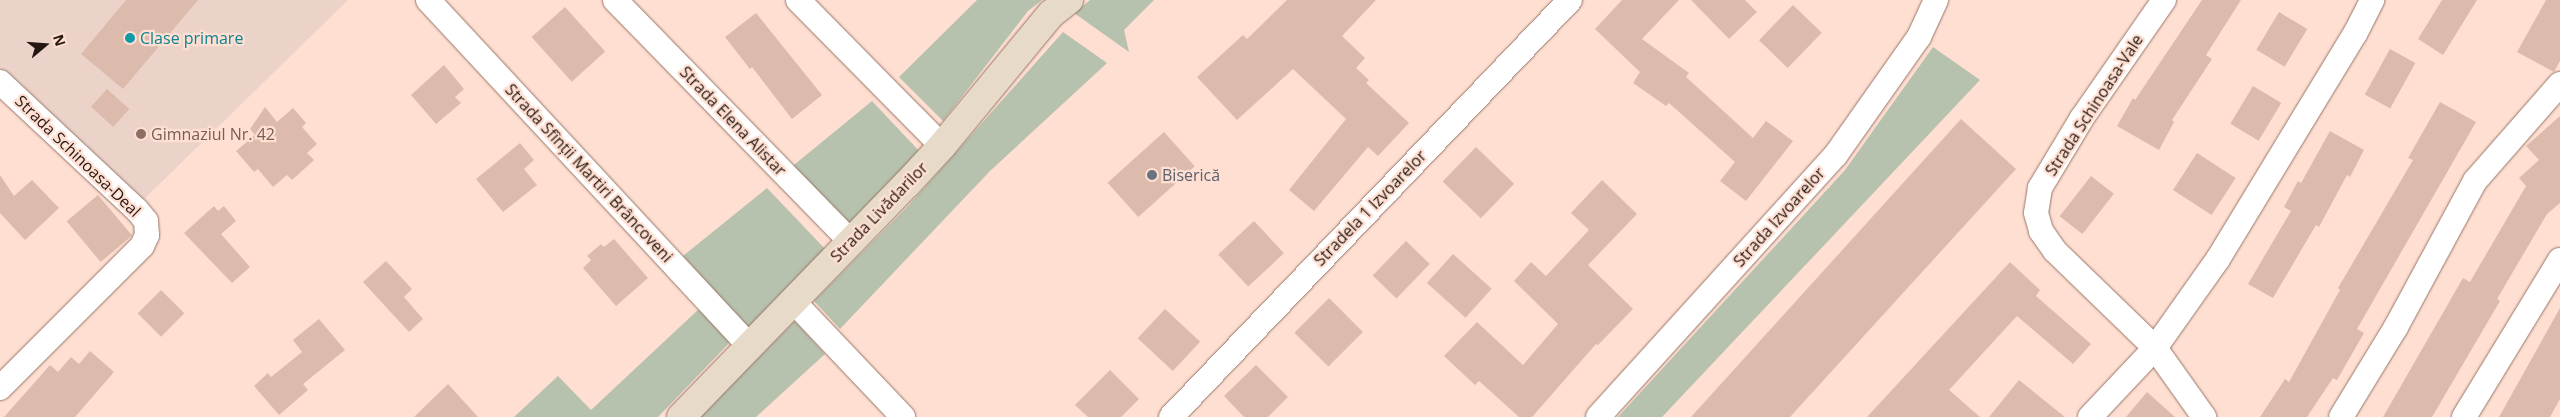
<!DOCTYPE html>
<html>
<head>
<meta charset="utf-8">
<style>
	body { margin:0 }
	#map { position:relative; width:2560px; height:417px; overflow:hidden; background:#fedfd2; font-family:"Open Sans",sans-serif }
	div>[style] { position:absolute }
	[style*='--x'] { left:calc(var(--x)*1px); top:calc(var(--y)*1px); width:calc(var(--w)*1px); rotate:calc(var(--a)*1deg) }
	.education>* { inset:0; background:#ebd3ca }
	.green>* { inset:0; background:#b6c1ae }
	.building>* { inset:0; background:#dcbbad; transform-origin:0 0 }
	.roads { filter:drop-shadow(0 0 1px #987667) drop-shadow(0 0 1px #987667) }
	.street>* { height:24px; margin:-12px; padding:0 12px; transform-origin:12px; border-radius:12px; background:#fff }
	.secondary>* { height:28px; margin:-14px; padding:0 14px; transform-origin:14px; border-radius:14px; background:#e8dac8 }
	.dots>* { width:14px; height:14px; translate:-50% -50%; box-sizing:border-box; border:2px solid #fedfd2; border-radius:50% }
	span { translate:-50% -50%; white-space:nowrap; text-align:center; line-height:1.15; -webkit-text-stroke:4.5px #fedfd2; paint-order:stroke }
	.culture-label { font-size:16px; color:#0d838f }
	.left { translate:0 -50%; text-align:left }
	.street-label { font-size:16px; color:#241711 }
	.education-label { font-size:16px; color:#785e54 }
	.worship-label { font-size:16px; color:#5b616d }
	.north { position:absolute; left:20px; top:20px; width:50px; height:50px; -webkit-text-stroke:4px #fedfd2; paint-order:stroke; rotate:72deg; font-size:14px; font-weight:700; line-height:20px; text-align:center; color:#241711 }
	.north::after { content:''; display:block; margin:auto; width:18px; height:22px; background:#241711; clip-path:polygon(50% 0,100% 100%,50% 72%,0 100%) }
</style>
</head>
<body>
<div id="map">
	<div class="education">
		<div style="clip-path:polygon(0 0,348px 0,143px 200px,0 68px)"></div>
	</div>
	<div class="green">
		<div style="clip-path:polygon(977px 0,1042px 0,1028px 11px,943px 121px,899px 77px)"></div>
		<div style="clip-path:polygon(1090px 0,1154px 0,1124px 30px,1129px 52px,1074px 13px)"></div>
		<div style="clip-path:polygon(1063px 32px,1107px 63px,990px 171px,840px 329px,814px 301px,909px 205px)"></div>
		<div style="clip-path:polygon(1933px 47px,1980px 80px,1662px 417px,1618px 417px,1845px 170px)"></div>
		<div style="clip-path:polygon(872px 101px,920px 152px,847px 229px,789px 169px)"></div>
		<div style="clip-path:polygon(767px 188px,826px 250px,749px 329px,683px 256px)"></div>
		<div style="clip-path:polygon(700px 308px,731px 341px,658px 417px,514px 417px,558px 376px,591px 410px)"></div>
		<div style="clip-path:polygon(795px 321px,825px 354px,756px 417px,699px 417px)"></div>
	</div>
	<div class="building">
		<div style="clip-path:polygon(126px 0,198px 0,123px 89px,81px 54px)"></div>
		<div style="clip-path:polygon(1287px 0,1376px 0,1342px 36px,1365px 58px,1356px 68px,1369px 80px,1366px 83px,1409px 123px,1378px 156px,1368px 147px,1314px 211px,1289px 190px,1346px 119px,1293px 69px,1237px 120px,1197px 77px,1243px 35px,1247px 39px)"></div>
		<div style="clip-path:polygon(1622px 0,1679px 0,1642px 39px,1689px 73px,1686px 77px,1753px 138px,1766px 121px,1793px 141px,1746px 201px,1720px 181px,1735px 162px,1669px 103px,1666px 106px,1633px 83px,1640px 72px,1595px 29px)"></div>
		<div style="clip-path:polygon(1691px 0,1745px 0,1757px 12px,1729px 39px)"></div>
		<div style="clip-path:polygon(2202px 0,2241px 0,2206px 55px,2212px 59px,2172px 120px,2174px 122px,2159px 150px,2117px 126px,2133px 98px,2135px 100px)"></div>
		<div style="clip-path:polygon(2442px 0,2477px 0,2443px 55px,2418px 39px)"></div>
		<div style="clip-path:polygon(2546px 0,2560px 0,2560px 61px,2554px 72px,2517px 52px)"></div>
		<div style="left:1793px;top:5px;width:40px;height:49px;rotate:44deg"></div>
		<div style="left:565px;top:7px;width:60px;height:45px;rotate:48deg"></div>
		<div style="left:2279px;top:12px;width:33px;height:44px;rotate:31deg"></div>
		<div style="clip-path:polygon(756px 13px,822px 95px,792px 119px,752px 67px,750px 69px,725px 37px)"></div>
		<div style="left:2390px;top:49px;width:29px;height:52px;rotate:29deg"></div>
		<div style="clip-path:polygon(444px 65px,464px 89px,455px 97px,461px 103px,436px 124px,411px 95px)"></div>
		<div style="left:2253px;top:86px;width:33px;height:44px;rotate:31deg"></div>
		<div style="left:107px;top:89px;width:30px;height:24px;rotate:42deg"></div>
		<div style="clip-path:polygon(2440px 102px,2476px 122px,2357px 329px,2364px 333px,2337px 380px,2333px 378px,2307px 417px,2260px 417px,2285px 379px,2289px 382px,2340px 290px,2338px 288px,2413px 160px,2408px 158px)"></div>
		<div style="clip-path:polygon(265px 107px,277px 122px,293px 108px,306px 123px,302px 127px,317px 144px,307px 153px,314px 160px,292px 180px,287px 175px,273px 187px,258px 169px,254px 172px,236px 151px,255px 135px,250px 129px)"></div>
		<div style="clip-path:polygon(2560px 116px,2560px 203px,2547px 214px,2497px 299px,2500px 301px,2432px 417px,2383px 417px,2463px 278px,2470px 282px,2526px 186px,2519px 178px,2539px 160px,2526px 146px)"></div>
		<div style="clip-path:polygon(1961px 119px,2016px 169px,1790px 417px,1691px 417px)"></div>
		<div style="clip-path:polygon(2330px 131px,2364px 150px,2350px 177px,2347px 175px,2319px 227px,2316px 225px,2273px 298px,2248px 284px,2291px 211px,2284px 207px,2298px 181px,2301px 183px)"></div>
		<div style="left:1164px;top:132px;width:46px;height:76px;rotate:48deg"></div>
		<div style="clip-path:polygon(520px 143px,534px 160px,524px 169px,537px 185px,503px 212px,476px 179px)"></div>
		<div style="left:1476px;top:147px;width:53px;height:48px;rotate:44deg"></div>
		<div style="left:2197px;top:153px;width:46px;height:44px;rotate:33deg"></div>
		<div style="clip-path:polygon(0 175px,14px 196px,32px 180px,59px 208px,25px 240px,0 213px)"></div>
		<div style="left:2091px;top:176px;width:29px;height:51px;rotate:38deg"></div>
		<div style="clip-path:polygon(1602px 180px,1637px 214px,1588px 265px,1633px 309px,1598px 345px,1596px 344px,1532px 417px,1519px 417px,1479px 381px,1475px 385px,1444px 356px,1477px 322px,1523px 365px,1558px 324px,1514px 281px,1531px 262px,1546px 276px,1589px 230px,1571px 213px)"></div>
		<div style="left:98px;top:195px;width:53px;height:41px;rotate:50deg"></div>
		<div style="clip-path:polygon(214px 206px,218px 211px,224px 206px,236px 221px,221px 234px,250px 267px,232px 283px,184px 233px)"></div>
		<div style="left:1254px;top:221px;width:44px;height:49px;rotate:47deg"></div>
		<div style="clip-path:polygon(614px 239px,648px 278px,616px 306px,583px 268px,591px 260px,587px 256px,601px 244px,604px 247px)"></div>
		<div style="left:1406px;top:241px;width:33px;height:48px;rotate:44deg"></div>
		<div style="left:1453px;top:254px;width:52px;height:39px;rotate:42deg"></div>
		<div style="clip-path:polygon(386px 261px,412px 289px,404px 297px,423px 319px,409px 332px,363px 282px)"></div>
		<div style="clip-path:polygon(2010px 262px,2040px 290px,2036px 296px,2091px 344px,2073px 364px,2017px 316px,1949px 390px,1980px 417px,1867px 417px)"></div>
		<div style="left:161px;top:290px;width:33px;height:33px;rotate:45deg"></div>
		<div style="left:1329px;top:298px;width:48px;height:49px;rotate:45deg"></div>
		<div style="clip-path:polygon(2560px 308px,2560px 399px,2550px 417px,2499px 417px)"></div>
		<div style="left:1165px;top:309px;width:48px;height:40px;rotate:43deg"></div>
		<div style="clip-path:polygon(319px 319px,345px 350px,303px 384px,308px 390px,279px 415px,254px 386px,268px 373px,271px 377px,302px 352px,293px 340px)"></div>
		<div style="clip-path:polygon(90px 351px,114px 372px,75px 417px,4px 417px,50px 365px,58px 372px,71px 357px,79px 364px)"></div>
		<div style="clip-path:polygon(1256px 365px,1288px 397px,1268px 417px,1244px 417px,1224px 396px)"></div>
		<div style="clip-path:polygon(1110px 370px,1139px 399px,1121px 417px,1088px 417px,1075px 405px)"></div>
		<div style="clip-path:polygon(2019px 380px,2065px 417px,1989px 417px)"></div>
		<div style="clip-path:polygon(448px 384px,478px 417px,414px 417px)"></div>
		<div style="clip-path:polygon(2147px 392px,2175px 417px,2126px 417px)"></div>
	</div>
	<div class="roads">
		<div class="street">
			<div style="--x:428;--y:0;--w:472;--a:47.1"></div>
			<div style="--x:615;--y:0;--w:338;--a:45.7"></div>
			<div style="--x:798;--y:0;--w:205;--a:45.4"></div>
			<div style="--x:2164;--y:0;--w:144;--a:124.8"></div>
			<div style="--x:2082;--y:118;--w:82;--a:121"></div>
			<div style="--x:2040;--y:188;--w:25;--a:99"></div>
			<div style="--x:2036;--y:213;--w:19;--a:74"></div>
			<div style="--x:2041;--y:231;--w:24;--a:55"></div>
			<div style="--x:2055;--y:251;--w:139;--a:44.1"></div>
			<div style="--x:2155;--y:348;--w:85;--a:54.6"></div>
			<div style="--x:0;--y:82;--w:187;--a:43.1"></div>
			<div style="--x:137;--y:210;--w:14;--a:51"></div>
			<div style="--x:146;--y:221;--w:14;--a:86"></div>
			<div style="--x:147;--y:235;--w:12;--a:114"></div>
			<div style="--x:142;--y:246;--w:201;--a:135"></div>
			<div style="--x:793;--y:301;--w:160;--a:46.5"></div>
			<div style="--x:1171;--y:417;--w:577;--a:-46.26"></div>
			<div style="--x:1598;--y:417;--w:353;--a:-47.8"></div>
			<div style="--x:1835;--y:156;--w:146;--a:-54.8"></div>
			<div style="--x:1919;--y:37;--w:41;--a:-65.3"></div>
			<div style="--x:2090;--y:417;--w:95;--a:-46.7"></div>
			<div style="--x:2155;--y:348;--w:109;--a:-54.7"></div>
			<div style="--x:2218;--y:259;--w:263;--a:-58.7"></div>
			<div style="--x:2355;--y:34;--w:38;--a:-63"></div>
			<div style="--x:2341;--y:417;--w:105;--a:-58.6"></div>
			<div style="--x:2396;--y:327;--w:166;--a:-61.6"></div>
			<div style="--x:2475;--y:181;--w:129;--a:-48.8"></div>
			<div style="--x:2464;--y:417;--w:184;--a:-58.6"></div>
		</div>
		<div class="secondary">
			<div style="--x:681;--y:417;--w:325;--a:-45.9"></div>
			<div style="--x:907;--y:184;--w:52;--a:-47.4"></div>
			<div style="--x:942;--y:146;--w:171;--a:-50.5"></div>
			<div style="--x:1051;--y:14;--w:23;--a:-38"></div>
		</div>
	</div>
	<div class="dots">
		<div style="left:130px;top:38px;background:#0f9aa8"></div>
		<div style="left:141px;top:134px;background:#8d6e63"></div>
		<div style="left:1152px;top:175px;background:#6b7280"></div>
	</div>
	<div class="culture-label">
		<span class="left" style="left:140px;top:38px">Clase primare</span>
	</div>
	<div class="street-label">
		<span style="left:2094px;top:105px;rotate:-57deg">Strada Schinoasa-Vale</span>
		<span style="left:733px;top:121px;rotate:46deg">Strada Elena Alistar</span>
		<span style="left:78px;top:156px;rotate:44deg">Strada Schinoasa-Deal</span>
		<span style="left:589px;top:173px;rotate:47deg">Strada Sfînții Martiri Brâncoveni</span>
		<span style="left:1370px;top:208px;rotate:-46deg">Stradela 1 Izvoarelor</span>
		<span style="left:879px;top:212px;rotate:-46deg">Strada Livădarilor</span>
		<span style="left:1779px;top:217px;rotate:-48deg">Strada Izvoarelor</span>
	</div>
	<div class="education-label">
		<span class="left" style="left:151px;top:134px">Gimnaziul Nr. 42</span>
	</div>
	<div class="worship-label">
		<span class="left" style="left:1162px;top:175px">Biserică</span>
	</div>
	<div class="north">N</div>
</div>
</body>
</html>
